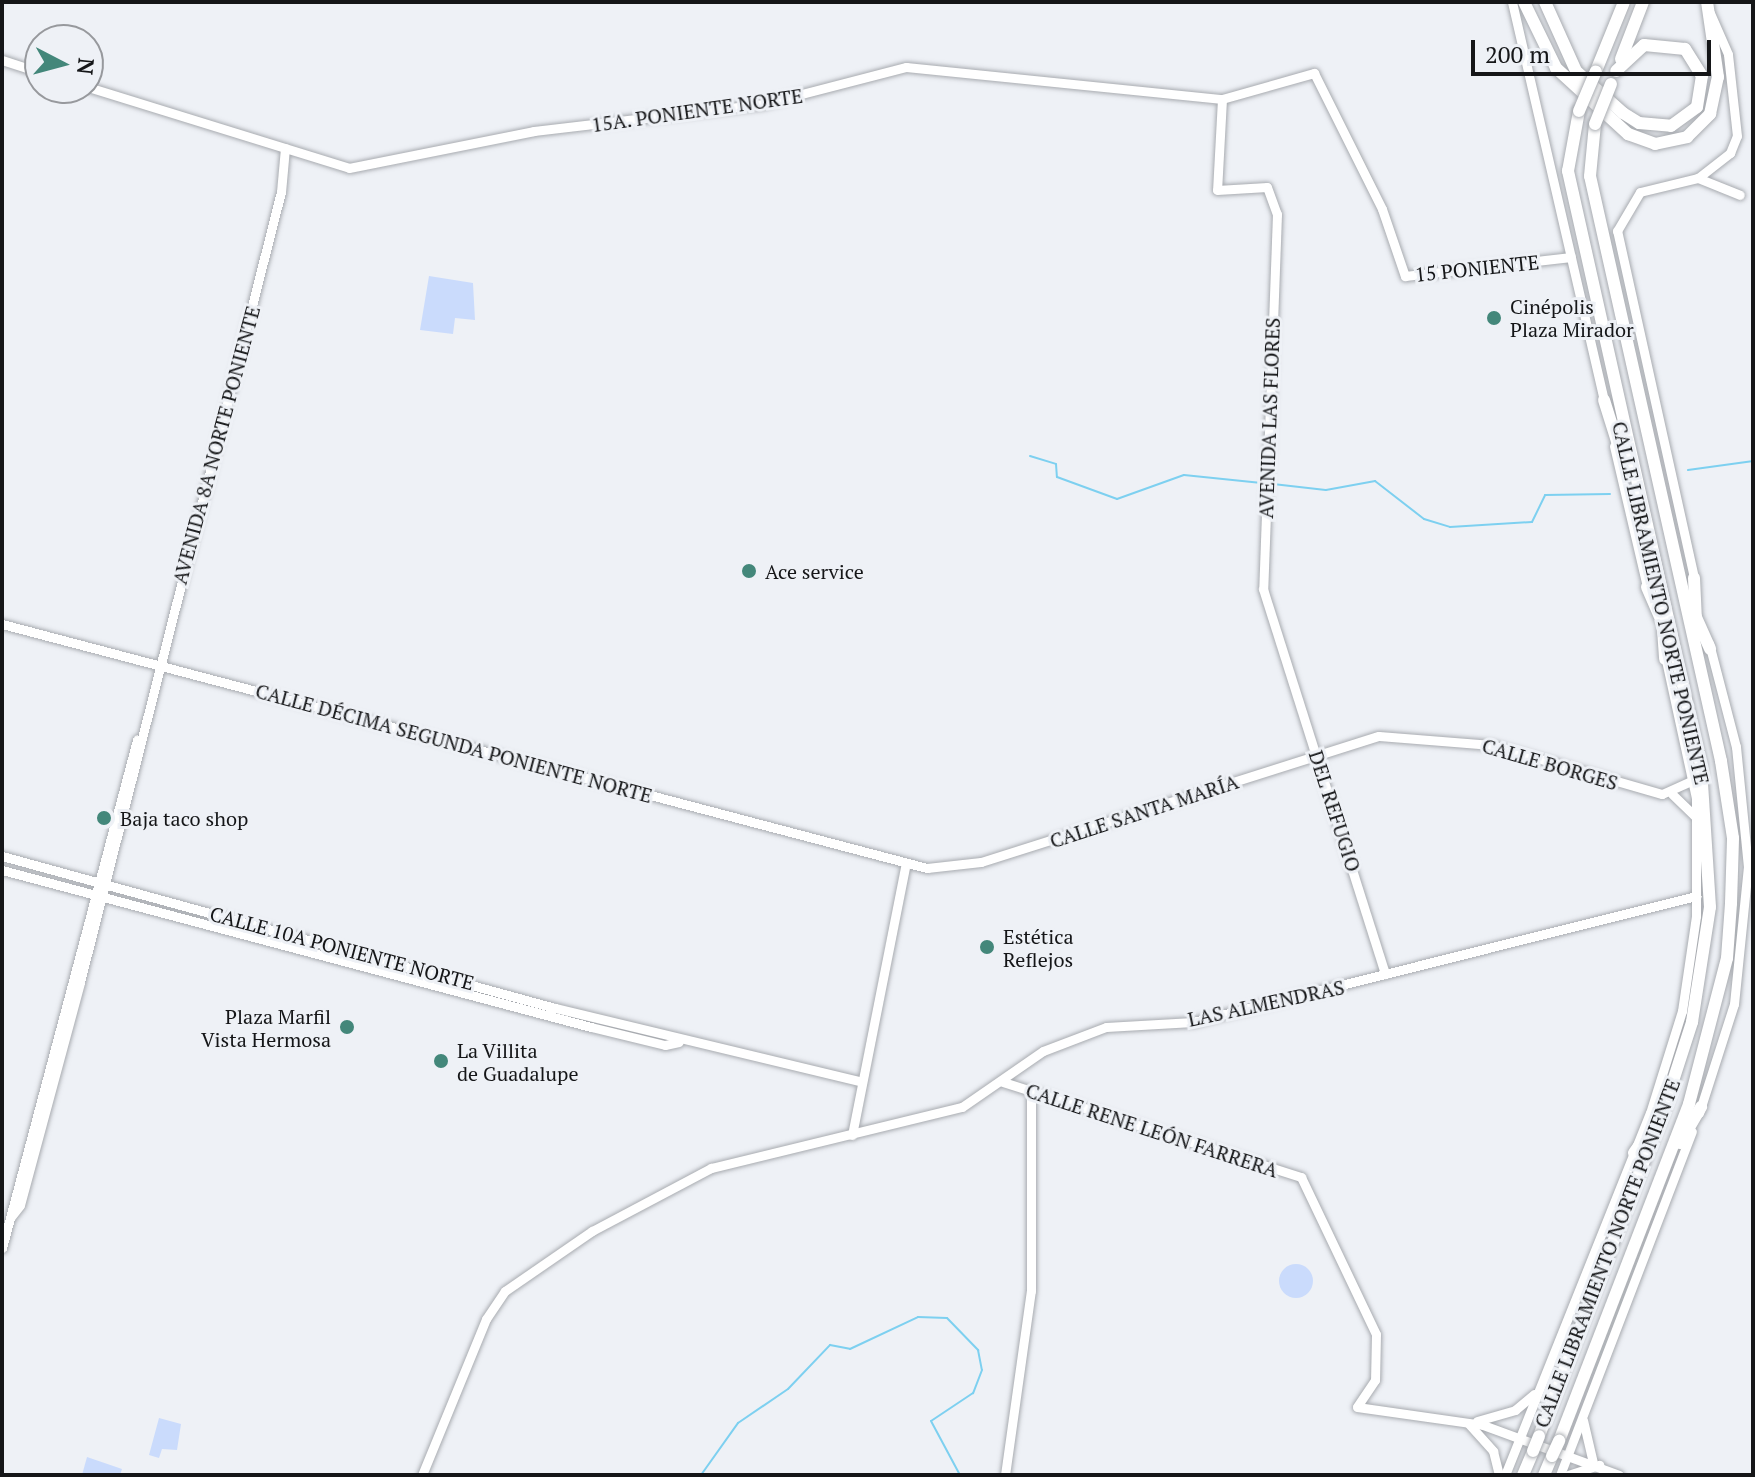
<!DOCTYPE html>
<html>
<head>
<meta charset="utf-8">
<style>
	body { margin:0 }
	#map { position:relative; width:1755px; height:1477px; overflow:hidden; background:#eef1f6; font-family:"PT Serif",serif }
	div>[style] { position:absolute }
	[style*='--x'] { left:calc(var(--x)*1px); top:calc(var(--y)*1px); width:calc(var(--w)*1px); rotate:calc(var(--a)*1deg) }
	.green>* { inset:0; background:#cadbfc }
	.round { border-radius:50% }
	.stream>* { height:2px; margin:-1px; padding:0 1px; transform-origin:1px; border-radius:1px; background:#7dd0f0 }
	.roads { filter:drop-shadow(0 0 2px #a8abb0) drop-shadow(0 0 2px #a8abb0) }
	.minor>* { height:9px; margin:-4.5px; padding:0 4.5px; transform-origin:4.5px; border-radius:4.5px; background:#fff }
	.highway>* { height:12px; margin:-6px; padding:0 6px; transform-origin:6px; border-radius:6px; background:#fff }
	.bridges { filter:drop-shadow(0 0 2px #a8abb0) drop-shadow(0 0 2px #a8abb0) }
	.highway-bridge>* { height:12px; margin:-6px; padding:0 6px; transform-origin:6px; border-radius:6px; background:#fff }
	.dots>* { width:22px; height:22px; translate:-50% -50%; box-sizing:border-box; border:4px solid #eef1f6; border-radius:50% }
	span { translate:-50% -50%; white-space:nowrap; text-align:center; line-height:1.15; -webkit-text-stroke:6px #eef1f6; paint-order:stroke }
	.street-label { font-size:20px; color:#151618 }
	.poi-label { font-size:20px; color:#151618 }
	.left { translate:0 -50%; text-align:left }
	.right { translate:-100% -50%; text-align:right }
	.frame { position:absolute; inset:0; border:4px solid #151618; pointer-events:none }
	.north { position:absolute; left:24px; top:24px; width:80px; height:80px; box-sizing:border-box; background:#eef1f6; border:2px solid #97999d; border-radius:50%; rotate:96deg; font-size:22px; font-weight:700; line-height:32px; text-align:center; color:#151618 }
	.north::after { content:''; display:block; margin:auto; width:28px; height:36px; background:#43877a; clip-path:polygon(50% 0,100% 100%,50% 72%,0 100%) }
	.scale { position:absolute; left:1471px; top:40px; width:240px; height:36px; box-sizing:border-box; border:4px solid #151618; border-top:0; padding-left:10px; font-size:24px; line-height:28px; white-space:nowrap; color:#151618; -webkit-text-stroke:6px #eef1f6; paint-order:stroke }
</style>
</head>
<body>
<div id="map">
	<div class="green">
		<div style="clip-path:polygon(429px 276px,473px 283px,475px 320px,455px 318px,453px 334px,420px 330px)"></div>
		<div class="round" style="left:1279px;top:1264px;width:34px;height:34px"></div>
		<div style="clip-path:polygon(159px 1418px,181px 1424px,177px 1450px,162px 1449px,159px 1458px,149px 1455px)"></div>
		<div style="clip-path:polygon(87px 1457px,122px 1469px,120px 1475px,82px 1475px)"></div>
	</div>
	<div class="stream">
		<div style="--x:1030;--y:456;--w:27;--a:17"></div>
		<div style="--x:1056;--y:464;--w:13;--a:86"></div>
		<div style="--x:1057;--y:477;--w:64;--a:20.1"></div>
		<div style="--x:1117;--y:499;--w:71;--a:-19.7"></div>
		<div style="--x:1184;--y:475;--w:78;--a:5.9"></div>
		<div style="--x:1688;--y:470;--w:66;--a:-7.9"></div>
		<div style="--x:1273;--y:484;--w:53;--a:6.5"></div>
		<div style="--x:1326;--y:490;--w:50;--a:-10.4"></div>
		<div style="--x:1375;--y:481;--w:62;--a:37.8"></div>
		<div style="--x:1424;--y:519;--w:27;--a:17"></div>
		<div style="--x:1450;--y:527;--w:82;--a:-3.5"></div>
		<div style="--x:1532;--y:522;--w:30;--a:-64"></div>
		<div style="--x:1545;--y:495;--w:65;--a:-0.9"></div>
		<div style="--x:701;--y:1475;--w:64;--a:-54.6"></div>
		<div style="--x:738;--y:1423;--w:60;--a:-34.2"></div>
		<div style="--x:788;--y:1389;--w:61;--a:-46.3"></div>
		<div style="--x:830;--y:1345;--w:20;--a:11"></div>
		<div style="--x:850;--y:1349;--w:75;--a:-25.2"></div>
		<div style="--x:918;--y:1317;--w:29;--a:2"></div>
		<div style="--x:947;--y:1318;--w:45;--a:45.9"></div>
		<div style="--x:978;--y:1350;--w:20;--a:79"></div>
		<div style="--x:982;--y:1370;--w:25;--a:111"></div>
		<div style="--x:973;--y:1393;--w:50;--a:146.3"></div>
		<div style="--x:931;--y:1421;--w:61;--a:61.8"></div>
	</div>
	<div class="roads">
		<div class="minor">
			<div style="--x:1512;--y:2;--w:413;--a:77"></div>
			<div style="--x:2;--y:60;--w:40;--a:18"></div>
			<div style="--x:88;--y:87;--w:273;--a:17.2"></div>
			<div style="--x:349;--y:168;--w:189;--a:-11.3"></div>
			<div style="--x:534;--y:131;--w:231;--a:-6.7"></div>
			<div style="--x:763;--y:104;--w:148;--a:-14.5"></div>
			<div style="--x:906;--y:67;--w:318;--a:5.8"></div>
			<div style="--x:1222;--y:99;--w:96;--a:-15.8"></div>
			<div style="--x:1314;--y:73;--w:152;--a:63.4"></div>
			<div style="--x:1382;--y:209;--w:71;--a:71.1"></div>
			<div style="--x:1405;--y:276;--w:167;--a:-6.5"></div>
			<div style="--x:1222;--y:99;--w:91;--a:93.1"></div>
			<div style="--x:1217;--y:190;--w:50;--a:-3.4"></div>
			<div style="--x:1267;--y:187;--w:29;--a:70"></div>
			<div style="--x:1277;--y:214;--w:375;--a:92.1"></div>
			<div style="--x:1263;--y:589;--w:404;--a:72.4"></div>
			<div style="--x:1698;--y:178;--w:45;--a:22"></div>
			<div style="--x:1614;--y:446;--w:149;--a:76.8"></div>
			<div style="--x:1695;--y:582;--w:360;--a:-102.5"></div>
			<div style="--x:1617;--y:231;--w:45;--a:-59.5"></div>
			<div style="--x:1640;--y:192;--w:60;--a:-13.6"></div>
			<div style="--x:1698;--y:178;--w:41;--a:-38"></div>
			<div style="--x:1730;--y:153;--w:18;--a:-68"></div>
			<div style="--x:1737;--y:136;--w:82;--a:-96.3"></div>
			<div style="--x:1728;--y:54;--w:45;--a:-113.7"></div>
			<div style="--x:2;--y:624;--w:957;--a:14.78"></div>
			<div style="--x:927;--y:868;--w:54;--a:-6.3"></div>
			<div style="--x:981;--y:862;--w:417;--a:-17.6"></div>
			<div style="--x:1379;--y:736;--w:113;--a:4.6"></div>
			<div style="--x:1492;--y:745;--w:177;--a:16.1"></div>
			<div style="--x:1662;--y:794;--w:34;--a:-24"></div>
			<div style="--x:1672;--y:794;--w:32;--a:44"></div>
			<div style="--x:2;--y:856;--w:574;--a:15.37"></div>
			<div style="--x:555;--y:1008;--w:314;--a:13.5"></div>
			<div style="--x:2;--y:870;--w:610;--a:14.93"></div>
			<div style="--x:591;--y:1027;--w:76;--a:13.7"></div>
			<div style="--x:665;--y:1045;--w:14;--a:-12"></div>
			<div style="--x:1003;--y:1082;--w:313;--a:17.7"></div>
			<div style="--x:1301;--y:1177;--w:174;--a:64.5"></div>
			<div style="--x:1376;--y:1334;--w:46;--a:91.2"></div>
			<div style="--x:1375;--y:1380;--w:32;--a:124"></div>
			<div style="--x:1699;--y:1113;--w:114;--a:-72.2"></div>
			<div style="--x:1734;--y:1004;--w:138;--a:-84.2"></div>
			<div style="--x:1748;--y:867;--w:121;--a:-95.7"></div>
			<div style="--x:1736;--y:747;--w:107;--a:-104.6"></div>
			<div style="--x:852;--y:1135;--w:277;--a:-78.8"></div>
			<div style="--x:10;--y:1218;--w:16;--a:-52"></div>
			<div style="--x:20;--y:1205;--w:231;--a:-74.9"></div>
			<div style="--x:80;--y:982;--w:815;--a:-75.73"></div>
			<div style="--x:281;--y:192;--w:44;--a:-84.8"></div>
			<div style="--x:2;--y:1248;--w:526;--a:-75.12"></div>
			<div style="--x:1357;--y:1407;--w:127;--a:8.1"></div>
			<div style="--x:1483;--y:1425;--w:145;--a:20.2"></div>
			<div style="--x:1583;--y:1420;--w:44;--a:76.9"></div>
			<div style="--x:1477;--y:1421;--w:40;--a:-16"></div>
			<div style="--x:1515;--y:1410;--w:25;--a:-40"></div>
			<div style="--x:1468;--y:1423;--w:38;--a:48"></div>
			<div style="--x:1493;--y:1451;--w:25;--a:76"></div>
			<div style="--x:422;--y:1475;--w:169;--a:-67.7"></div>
			<div style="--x:486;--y:1319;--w:34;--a:-56"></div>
			<div style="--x:505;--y:1291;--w:106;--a:-34.6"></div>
			<div style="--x:592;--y:1231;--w:135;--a:-27.9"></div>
			<div style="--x:711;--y:1168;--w:258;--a:-13.7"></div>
			<div style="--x:962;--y:1107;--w:98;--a:-34.7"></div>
			<div style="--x:1043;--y:1051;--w:67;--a:-20.9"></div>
			<div style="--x:1106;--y:1027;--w:87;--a:-3.3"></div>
			<div style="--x:1193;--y:1022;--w:519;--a:-14.06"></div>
			<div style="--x:1005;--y:1475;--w:186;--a:-82"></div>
			<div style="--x:1031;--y:1291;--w:199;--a:-90"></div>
			<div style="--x:1505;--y:1475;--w:390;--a:-68.2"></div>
			<div style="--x:1650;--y:1113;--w:107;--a:-72.6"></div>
			<div style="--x:1682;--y:1011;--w:96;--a:-81.6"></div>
			<div style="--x:1696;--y:916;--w:118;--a:-90"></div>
			<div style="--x:1696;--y:798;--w:145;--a:-102.3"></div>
			<div style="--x:1560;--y:1475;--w:368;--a:-69"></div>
			<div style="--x:1568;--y:1475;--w:33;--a:-18"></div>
		</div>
		<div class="highway">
			<div style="--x:1524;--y:2;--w:73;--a:64.1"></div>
			<div style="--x:1556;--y:68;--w:98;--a:42.5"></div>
			<div style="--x:1628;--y:134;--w:29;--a:20"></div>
			<div style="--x:1655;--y:144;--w:33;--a:-12"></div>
			<div style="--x:1687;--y:137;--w:33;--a:-45"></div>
			<div style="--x:1710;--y:114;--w:38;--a:-78"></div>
			<div style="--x:1718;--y:77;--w:76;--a:-98.3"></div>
			<div style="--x:1545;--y:2;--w:76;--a:65.8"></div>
			<div style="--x:1576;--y:71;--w:63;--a:41.8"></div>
			<div style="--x:1623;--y:113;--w:19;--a:32"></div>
			<div style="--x:1639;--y:123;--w:32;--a:5"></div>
			<div style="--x:1671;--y:126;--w:32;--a:-36"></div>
			<div style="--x:1697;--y:107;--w:31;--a:-81"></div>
			<div style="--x:1702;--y:76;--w:32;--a:-122"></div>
			<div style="--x:1685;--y:49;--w:41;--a:-174.4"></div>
			<div style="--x:1644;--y:45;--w:38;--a:137"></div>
			<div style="--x:1621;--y:59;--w:61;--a:-68.9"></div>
			<div style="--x:1596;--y:71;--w:74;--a:-67.9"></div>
			<div style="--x:1604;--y:400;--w:53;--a:72.6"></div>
			<div style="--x:1694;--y:578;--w:43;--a:87.3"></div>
			<div style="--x:1647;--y:587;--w:40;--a:66.6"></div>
			<div style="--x:1695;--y:615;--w:37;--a:66"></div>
			<div style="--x:1663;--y:629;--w:30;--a:86"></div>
			<div style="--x:1680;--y:1143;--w:42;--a:-59.7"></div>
			<div style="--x:1634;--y:1153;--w:35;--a:-55"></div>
			<div style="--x:1539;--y:1436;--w:347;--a:-69.1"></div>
			<div style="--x:1663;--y:1112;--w:95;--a:-72.1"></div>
			<div style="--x:1692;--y:1022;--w:116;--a:-81.1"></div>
			<div style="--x:1710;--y:907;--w:141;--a:-93.7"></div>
			<div style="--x:1701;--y:766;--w:610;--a:-102.6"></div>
			<div style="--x:1568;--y:171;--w:61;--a:-79.6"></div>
			<div style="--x:1559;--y:1441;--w:361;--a:-68.9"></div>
			<div style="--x:1689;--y:1104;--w:151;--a:-75.4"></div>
			<div style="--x:1727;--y:958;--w:55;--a:-85.8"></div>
			<div style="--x:1731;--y:903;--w:65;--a:-88.2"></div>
			<div style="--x:1733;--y:838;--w:78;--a:-98.9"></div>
			<div style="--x:1721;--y:761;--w:599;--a:-102.62"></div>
			<div style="--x:1590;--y:176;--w:52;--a:-84.5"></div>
			<div style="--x:1523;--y:1475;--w:26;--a:-67"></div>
			<div style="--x:1544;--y:1475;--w:21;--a:-67"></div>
		</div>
	</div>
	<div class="bridges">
		<div class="highway-bridge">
			<div style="--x:1579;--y:111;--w:43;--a:-67"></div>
			<div style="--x:1595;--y:124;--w:43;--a:-68.2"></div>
			<div style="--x:1533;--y:1451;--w:16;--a:-68"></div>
			<div style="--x:1552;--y:1456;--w:17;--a:-65"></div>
		</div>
	</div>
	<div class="dots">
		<div style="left:1494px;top:318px;background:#43877a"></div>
		<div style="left:749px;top:571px;background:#43877a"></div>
		<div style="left:104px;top:818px;background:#43877a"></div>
		<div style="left:987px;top:947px;background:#43877a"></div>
		<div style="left:347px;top:1027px;background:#43877a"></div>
		<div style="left:441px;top:1061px;background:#43877a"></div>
	</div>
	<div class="street-label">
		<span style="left:697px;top:110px;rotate:-8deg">15A. PONIENTE NORTE</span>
		<span style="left:1477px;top:268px;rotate:-6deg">15 PONIENTE</span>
		<span style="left:1269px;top:418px;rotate:-88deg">AVENIDA LAS FLORES</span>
		<span style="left:216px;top:445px;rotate:-75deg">AVENIDA 8A NORTE PONIENTE</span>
		<span style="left:1661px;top:603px;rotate:77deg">CALLE LIBRAMIENTO NORTE PONIENTE</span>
		<span style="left:454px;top:743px;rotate:15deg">CALLE DÉCIMA SEGUNDA PONIENTE NORTE</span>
		<span style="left:1550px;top:764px;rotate:16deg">CALLE BORGES</span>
		<span style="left:1144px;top:811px;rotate:-18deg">CALLE SANTA MARÍA</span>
		<span style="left:1335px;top:811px;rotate:72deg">DEL REFUGIO</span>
		<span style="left:342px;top:948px;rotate:15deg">CALLE 10A PONIENTE NORTE</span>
		<span style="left:1266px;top:1003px;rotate:-12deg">LAS ALMENDRAS</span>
		<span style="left:1152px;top:1130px;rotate:18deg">CALLE RENE LEÓN FARRERA</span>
		<span style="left:1607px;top:1253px;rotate:-69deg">CALLE LIBRAMIENTO NORTE PONIENTE</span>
	</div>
	<div class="poi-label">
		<span class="left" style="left:1510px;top:318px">Cinépolis<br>Plaza Mirador</span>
		<span class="left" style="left:765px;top:571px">Ace service</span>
		<span class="left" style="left:120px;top:818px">Baja taco shop</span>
		<span class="left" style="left:1003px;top:948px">Estética<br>Reflejos</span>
		<span class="right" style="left:331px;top:1028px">Plaza Marfil<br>Vista Hermosa</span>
		<span class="left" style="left:457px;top:1062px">La Villita<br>de Guadalupe</span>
	</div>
	<div class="frame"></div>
	<div class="north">N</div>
	<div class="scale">200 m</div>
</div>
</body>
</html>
